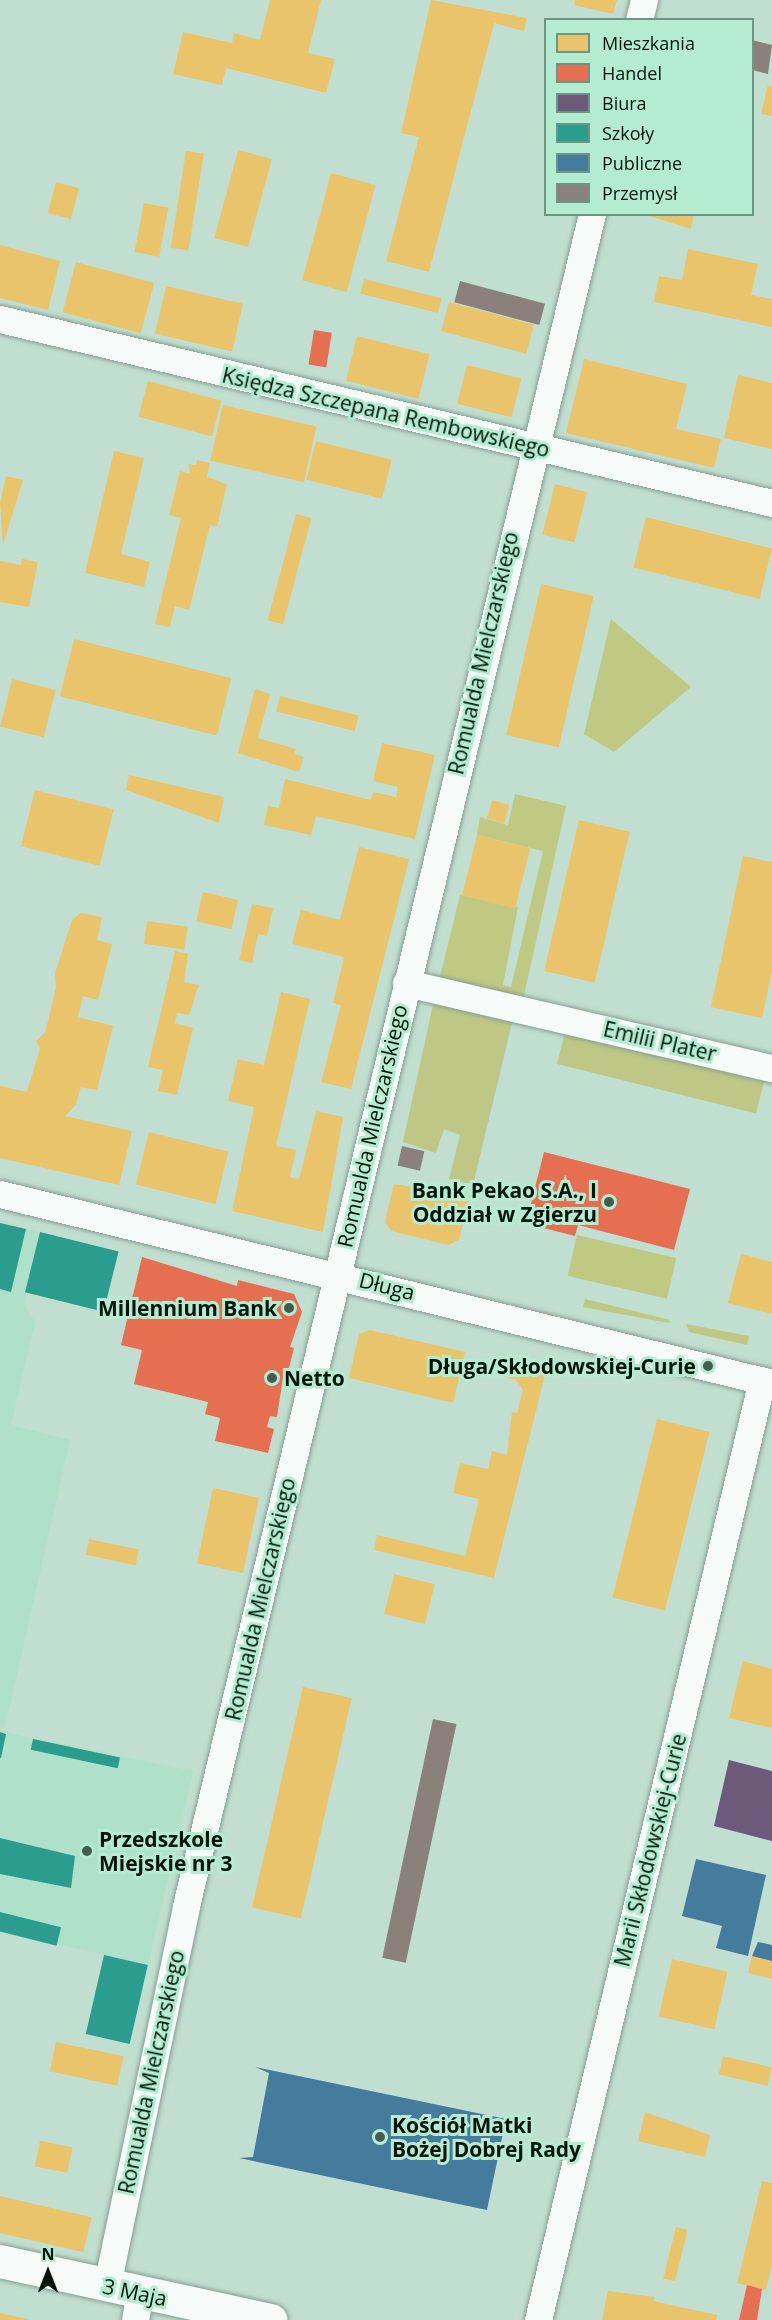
<!DOCTYPE html>
<html>
<head>
<meta charset="utf-8">
<style>
	body { margin:0 }
	#map { position:relative; width:772px; height:2320px; overflow:hidden; background:#c1dfd1; font-family:"Open Sans",sans-serif }
	div>[style] { position:absolute }
	[style*='--x'] { left:calc(var(--x)*1px); top:calc(var(--y)*1px); width:calc(var(--w)*1px); rotate:calc(var(--a)*1deg) }
	.built>* { inset:0; background:#afe0ca }
	.green>* { inset:0; background:#c0c982; transform-origin:0 0 }
	.forest>* { inset:0; background:#bec785; transform-origin:0 0 }
	.homes>* { inset:0; background:#e9c46a; transform-origin:0 0 }
	.shops>* { inset:0; background:#e76f51; transform-origin:0 0 }
	.offices>* { inset:0; background:#6d597a }
	.schools>* { inset:0; background:#2a9d8f; transform-origin:0 0 }
	.public>* { inset:0; background:#457b9d }
	.industry>* { inset:0; background:#8a817c; transform-origin:0 0 }
	.roads { filter:drop-shadow(0 0 2px #869e93) drop-shadow(0 0 2px #869e93) }
	.minor>* { height:27px; margin:-13.5px; padding:0 13.5px; transform-origin:13.5px; border-radius:13.5px; background:#f6faf8 }
	.major>* { height:33px; margin:-16.5px; padding:0 16.5px; transform-origin:16.5px; border-radius:16.5px; background:#f6faf8 }
	.dots>* { width:16px; height:16px; translate:-50% -50%; box-sizing:border-box; border:3px solid #b4ecd2; border-radius:50% }
	span { translate:-50% -50%; white-space:nowrap; text-align:center; line-height:1.15; -webkit-text-stroke:6px #b4ecd2; paint-order:stroke }
	.street-label { font-size:21px; color:#01140c }
	.poi-label { font-size:21px; color:#01140c; font-weight:700 }
	.right { translate:-100% -50%; text-align:right }
	.left { translate:0 -50%; text-align:left }
	.legend { position:absolute; left:544px; top:18px; width:210px; height:198px; box-sizing:border-box; background:#b4ecd2; border:2px solid #6c9683; margin:0; padding:8px 10px; list-style:none; font-size:18px; color:#01140c }
	.legend li { display:flex; align-items:center; gap:12px; height:30px }
	.legend b { width:30px; border:2px solid #6c9683 }
	.north { position:absolute; left:18px; top:2242px; width:60px; height:60px; -webkit-text-stroke:4px #b4ecd2; paint-order:stroke; rotate:0deg; font-size:16px; font-weight:700; line-height:24px; text-align:center; color:#01140c }
	.north::after { content:''; display:block; margin:auto; width:21px; height:27px; background:#01140c; clip-path:polygon(50% 0,100% 100%,50% 72%,0 100%) }
</style>
</head>
<body>
<div id="map">
	<div class="built">
		<div style="clip-path:polygon(0 1222px,40px 1232px,24px 1305px,35px 1322px,11px 1425px,70px 1440px,5px 1728px,0 1727px)"></div>
		<div style="clip-path:polygon(0 1731px,193px 1771px,148px 1965px,0 1931px)"></div>
	</div>
	<div class="green">
		<div style="clip-path:polygon(611px 619px,691px 687px,614px 752px,584px 734px)"></div>
		<div style="clip-path:polygon(515px 794px,566px 806px,523px 1000px,439px 981px,460px 895px,518px 907px,503px 985px,511px 987px,543px 851px,477px 835px,480px 817px,508px 825px)"></div>
		<div style="left:577px;top:1235px;width:102px;height:42px;rotate:13deg"></div>
		<div style="clip-path:polygon(585px 1299px,670px 1320px,669px 1323px,583px 1307px)"></div>
		<div style="clip-path:polygon(686px 1324px,749px 1336px,747px 1345px,689px 1332px)"></div>
	</div>
	<div class="forest">
		<div style="clip-path:polygon(434px 1000px,513px 1019px,473px 1185px,449px 1179px,460px 1135px,444px 1129px,436px 1153px,403px 1142px)"></div>
		<div style="left:565px;top:1032px;width:205px;height:33px;rotate:14deg"></div>
	</div>
	<div class="homes">
		<div style="clip-path:polygon(270px 0,321px 0,308px 53px,335px 59px,326px 93px,226px 68px,222px 85px,173px 74px,183px 32px,232px 43px,234px 33px,260px 40px)"></div>
		<div style="clip-path:polygon(431px 0,527px 18px,524px 31px,494px 23px,429px 272px,386px 261px,419px 137px,401px 133px)"></div>
		<div style="clip-path:polygon(575px 0,617px 0,613px 14px,574px 5px)"></div>
		<div style="clip-path:polygon(768px 85px,772px 87px,772px 116px,761px 114px)"></div>
		<div style="left:238px;top:150px;width:35px;height:91px;rotate:15deg"></div>
		<div style="left:186px;top:151px;width:18px;height:98px;rotate:9deg"></div>
		<div style="left:331px;top:173px;width:46px;height:111px;rotate:15deg"></div>
		<div style="left:56px;top:182px;width:24px;height:32px;rotate:15deg"></div>
		<div style="left:144px;top:203px;width:25px;height:50px;rotate:11deg"></div>
		<div style="clip-path:polygon(643px 214px,694px 214px,691px 229px)"></div>
		<div style="clip-path:polygon(0 245px,60px 261px,48px 310px,0 298px)"></div>
		<div style="clip-path:polygon(688px 249px,758px 264px,751px 295px,772px 299px,772px 327px,654px 302px,659px 276px,682px 280px)"></div>
		<div style="left:76px;top:262px;width:81px;height:52px;rotate:15deg"></div>
		<div style="left:364px;top:279px;width:80px;height:15px;rotate:14deg"></div>
		<div style="left:166px;top:286px;width:79px;height:49px;rotate:13deg"></div>
		<div style="left:449px;top:302px;width:88px;height:30px;rotate:15deg"></div>
		<div style="left:357px;top:336px;width:75px;height:46px;rotate:14deg"></div>
		<div style="clip-path:polygon(584px 359px,687px 384px,676px 429px,721px 439px,714px 468px,566px 433px)"></div>
		<div style="left:467px;top:365px;width:56px;height:40px;rotate:14deg"></div>
		<div style="clip-path:polygon(738px 375px,772px 383px,772px 449px,724px 438px)"></div>
		<div style="left:148px;top:381px;width:76px;height:37px;rotate:15deg"></div>
		<div style="left:223px;top:405px;width:96px;height:57px;rotate:13deg"></div>
		<div style="left:316px;top:441px;width:78px;height:40px;rotate:14deg"></div>
		<div style="clip-path:polygon(114px 451px,144px 458px,121px 554px,150px 562px,144px 587px,85px 573px)"></div>
		<div style="clip-path:polygon(197px 460px,210px 463px,207px 477px,227px 484px,217px 527px,210px 525px,189px 610px,175px 606px,170px 627px,155px 624px,181px 518px,169px 515px,180px 471px,190px 474px,189px 464px,196px 465px)"></div>
		<div style="clip-path:polygon(6px 476px,23px 480px,3px 545px,0 503px)"></div>
		<div style="left:555px;top:484px;width:33px;height:52px;rotate:14deg"></div>
		<div style="left:296px;top:514px;width:16px;height:110px;rotate:15deg"></div>
		<div style="left:646px;top:517px;width:130px;height:52px;rotate:14deg"></div>
		<div style="clip-path:polygon(22px 559px,38px 562px,29px 607px,0 602px,0 561px,21px 565px)"></div>
		<div style="left:541px;top:584px;width:54px;height:155px;rotate:13deg"></div>
		<div style="left:74px;top:639px;width:162px;height:59px;rotate:14deg"></div>
		<div style="left:12px;top:679px;width:45px;height:49px;rotate:14deg"></div>
		<div style="clip-path:polygon(255px 689px,270px 694px,258px 738px,296px 749px,294px 754px,304px 757px,299px 772px,238px 753px)"></div>
		<div style="left:280px;top:696px;width:81px;height:16px;rotate:14deg"></div>
		<div style="clip-path:polygon(382px 743px,435px 755px,415px 839px,316px 816px,311px 835px,264px 825px,268px 806px,279px 808px,285px 779px,371px 800px,373px 792px,396px 797px,398px 787px,373px 781px)"></div>
		<div style="clip-path:polygon(129px 775px,224px 797px,219px 823px,126px 790px)"></div>
		<div style="left:35px;top:790px;width:81px;height:58px;rotate:14deg"></div>
		<div style="left:492px;top:800px;width:18px;height:19px;rotate:16deg"></div>
		<div style="left:579px;top:820px;width:52px;height:155px;rotate:13deg"></div>
		<div style="left:477px;top:835px;width:55px;height:62px;rotate:14deg"></div>
		<div style="clip-path:polygon(359px 847px,409px 859px,351px 1089px,321px 1082px,341px 1005px,333px 1003px,344px 957px,292px 944px,301px 910px,340px 920px)"></div>
		<div style="clip-path:polygon(743px 856px,772px 862px,772px 971px,762px 1018px,711px 1007px)"></div>
		<div style="left:203px;top:892px;width:36px;height:30px;rotate:13deg"></div>
		<div style="clip-path:polygon(252px 904px,273px 908px,267px 936px,258px 934px,252px 963px,239px 960px)"></div>
		<div style="clip-path:polygon(81px 913px,102px 917px,97px 940px,112px 944px,98px 1000px,83px 996px,78px 1017px,113px 1026px,97px 1090px,81px 1087px,76px 1105px,65px 1116px,132px 1131px,119px 1185px,0 1158px,0 1086px,27px 1092px,40px 1048px,36px 1041px,45px 1033px,56px 988px,55px 973px,72px 920px)"></div>
		<div style="left:147px;top:921px;width:41px;height:23px;rotate:8deg"></div>
		<div style="clip-path:polygon(175px 951px,188px 954px,184px 982px,199px 985px,189px 1015px,177px 1013px,175px 1023px,193px 1028px,177px 1095px,158px 1091px,163px 1070px,148px 1067px)"></div>
		<div style="clip-path:polygon(281px 992px,310px 999px,276px 1146px,296px 1150px,290px 1177px,299px 1179px,316px 1111px,343px 1117px,323px 1232px,232px 1211px,254px 1107px,228px 1101px,238px 1059px,264px 1065px)"></div>
		<div style="left:149px;top:1132px;width:82px;height:54px;rotate:14deg"></div>
		<div style="clip-path:polygon(394px 1184px,470px 1196px,459px 1240px,448px 1245px,391px 1231px,385px 1222px)"></div>
		<div style="clip-path:polygon(741px 1254px,772px 1262px,772px 1314px,728px 1303px)"></div>
		<div style="clip-path:polygon(370px 1330px,465px 1352px,453px 1403px,349px 1378px,359px 1334px)"></div>
		<div style="clip-path:polygon(502px 1361px,546px 1371px,494px 1578px,374px 1550px,377px 1535px,465px 1556px,479px 1499px,453px 1493px,460px 1463px,488px 1469px,492px 1451px,507px 1455px,512px 1412px,517px 1413px,523px 1390px,516px 1380px,498px 1375px)"></div>
		<div style="left:657px;top:1419px;width:54px;height:184px;rotate:14deg"></div>
		<div style="left:213px;top:1488px;width:47px;height:77px;rotate:12deg"></div>
		<div style="left:89px;top:1539px;width:51px;height:16px;rotate:12deg"></div>
		<div style="left:394px;top:1574px;width:42px;height:41px;rotate:14deg"></div>
		<div style="clip-path:polygon(743px 1661px,772px 1669px,772px 1728px,729px 1718px)"></div>
		<div style="left:303px;top:1687px;width:50px;height:226px;rotate:13deg"></div>
		<div style="clip-path:polygon(752px 1956px,772px 1961px,772px 1979px,748px 1973px)"></div>
		<div style="left:672px;top:1959px;width:57px;height:59px;rotate:13deg"></div>
		<div style="left:56px;top:2042px;width:69px;height:30px;rotate:12deg"></div>
		<div style="left:723px;top:2056px;width:50px;height:19px;rotate:13deg"></div>
		<div style="clip-path:polygon(645px 2112px,710px 2135px,705px 2157px,638px 2141px)"></div>
		<div style="left:40px;top:2141px;width:33px;height:26px;rotate:11deg"></div>
		<div style="clip-path:polygon(762px 2181px,772px 2183px,772px 2265px,766px 2290px,737px 2283px)"></div>
		<div style="left:0;top:2196px;width:94px;height:36px;rotate:13deg"></div>
		<div style="left:676px;top:2227px;width:12px;height:53px;rotate:14deg"></div>
		<div style="clip-path:polygon(608px 2291px,655px 2297px,653px 2301px,717px 2315px,716px 2320px,602px 2320px)"></div>
		<div style="clip-path:polygon(0 2313px,28px 2319px,28px 2320px,0 2320px)"></div>
	</div>
	<div class="shops">
		<div style="left:314px;top:330px;width:18px;height:35px;rotate:9deg"></div>
		<div style="clip-path:polygon(544px 1152px,690px 1189px,674px 1250px,578px 1225px,575px 1236px,543px 1228px,545px 1220px,528px 1215px)"></div>
		<div style="clip-path:polygon(142px 1257px,237px 1286px,238px 1280px,294px 1294px,302px 1312px,290px 1347px,294px 1348px,288px 1372px,284px 1371px,277px 1417px,270px 1416px,267px 1427px,274px 1429px,268px 1453px,215px 1441px,220px 1418px,205px 1414px,208px 1402px,134px 1384px,142px 1350px,121px 1345px)"></div>
		<div style="clip-path:polygon(747px 2285px,762px 2289px,757px 2320px,739px 2320px)"></div>
	</div>
	<div class="offices">
		<div style="clip-path:polygon(729px 1760px,772px 1771px,772px 1841px,714px 1826px)"></div>
	</div>
	<div class="schools">
		<div style="clip-path:polygon(0 1223px,26px 1229px,11px 1292px,0 1289px)"></div>
		<div style="left:40px;top:1232px;width:81px;height:62px;rotate:14deg"></div>
		<div style="clip-path:polygon(0 1732px,6px 1734px,1px 1758px,0 1758px)"></div>
		<div style="left:33px;top:1739px;width:89px;height:11px;rotate:12deg"></div>
		<div style="clip-path:polygon(0 1838px,75px 1856px,71px 1888px,0 1874px)"></div>
		<div style="left:0;top:1912px;width:63px;height:19px;rotate:14deg"></div>
		<div style="left:104px;top:1955px;width:45px;height:81px;rotate:13deg"></div>
	</div>
	<div class="public">
		<div style="clip-path:polygon(696px 1859px,766px 1875px,748px 1956px,716px 1948px,722px 1926px,682px 1916px)"></div>
		<div style="clip-path:polygon(758px 1942px,772px 1945px,772px 1961px,752px 1956px)"></div>
		<div style="clip-path:polygon(255px 2067px,506px 2119px,487px 2210px,239px 2158px,253px 2157px,269px 2073px)"></div>
	</div>
	<div class="industry">
		<div style="clip-path:polygon(752px 40px,772px 45px,768px 74px,752px 70px)"></div>
		<div style="left:460px;top:281px;width:88px;height:22px;rotate:15deg"></div>
		<div style="left:402px;top:1146px;width:23px;height:20px;rotate:13deg"></div>
		<div style="left:433px;top:1719px;width:24px;height:244px;rotate:12deg"></div>
	</div>
	<div class="roads">
		<div class="minor">
			<div style="--x:639;--y:20;--w:21;--a:-76"></div>
			<div style="--x:0;--y:319;--w:794;--a:13.41"></div>
			<div style="--x:406;--y:983;--w:376;--a:13.1"></div>
			<div style="--x:0;--y:1194;--w:795;--a:13.76"></div>
			<div style="--x:107;--y:2285;--w:387;--a:-78.2"></div>
			<div style="--x:186;--y:1906;--w:1740;--a:-76.51"></div>
			<div style="--x:135;--y:2320;--w:27;--a:-80"></div>
			<div style="--x:538;--y:2320;--w:966;--a:-76.6"></div>
		</div>
		<div class="major">
			<div style="--x:0;--y:2261;--w:277;--a:12.3"></div>
		</div>
	</div>
	<div class="dots">
		<div style="left:609px;top:1202px;background:#445b51"></div>
		<div style="left:289px;top:1308px;background:#445b51"></div>
		<div style="left:708px;top:1366px;background:#445b51"></div>
		<div style="left:272px;top:1378px;background:#445b51"></div>
		<div style="left:87px;top:1851px;background:#445b51"></div>
		<div style="left:380px;top:2137px;background:#445b51"></div>
	</div>
	<div class="street-label">
		<span style="left:386px;top:412px;rotate:13deg">Księdza Szczepana Rembowskiego</span>
		<span style="left:483px;top:653px;rotate:-77deg">Romualda Mielczarskiego</span>
		<span style="left:660px;top:1041px;rotate:13deg">Emilii Plater</span>
		<span style="left:372px;top:1126px;rotate:-77deg">Romualda Mielczarskiego</span>
		<span style="left:387px;top:1286px;rotate:14deg">Długa</span>
		<span style="left:260px;top:1599px;rotate:-77deg">Romualda Mielczarskiego</span>
		<span style="left:650px;top:1850px;rotate:-76deg">Marii Skłodowskiej-Curie</span>
		<span style="left:151px;top:2072px;rotate:-78deg">Romualda Mielczarskiego</span>
		<span style="left:135px;top:2292px;rotate:12deg">3 Maja</span>
	</div>
	<div class="poi-label">
		<span class="right" style="left:597px;top:1202px">Bank Pekao S.A., I<br>Oddział w Zgierzu</span>
		<span class="right" style="left:277px;top:1308px">Millennium Bank</span>
		<span class="right" style="left:696px;top:1366px">Długa/Skłodowskiej-Curie</span>
		<span class="left" style="left:284px;top:1378px">Netto</span>
		<span class="left" style="left:99px;top:1851px">Przedszkole<br>Miejskie nr 3</span>
		<span class="left" style="left:392px;top:2137px">Kościół Matki<br>Bożej Dobrej Rady</span>
	</div>
	<ul class="legend">
	<li><b style="height:16px;background:#e9c46a"></b>Mieszkania</li>
	<li><b style="height:16px;background:#e76f51"></b>Handel</li>
	<li><b style="height:16px;background:#6d597a"></b>Biura</li>
	<li><b style="height:16px;background:#2a9d8f"></b>Szkoły</li>
	<li><b style="height:16px;background:#457b9d"></b>Publiczne</li>
	<li><b style="height:16px;background:#8a817c"></b>Przemysł</li>
	</ul>
	<div class="north">N</div>
</div>
</body>
</html>
